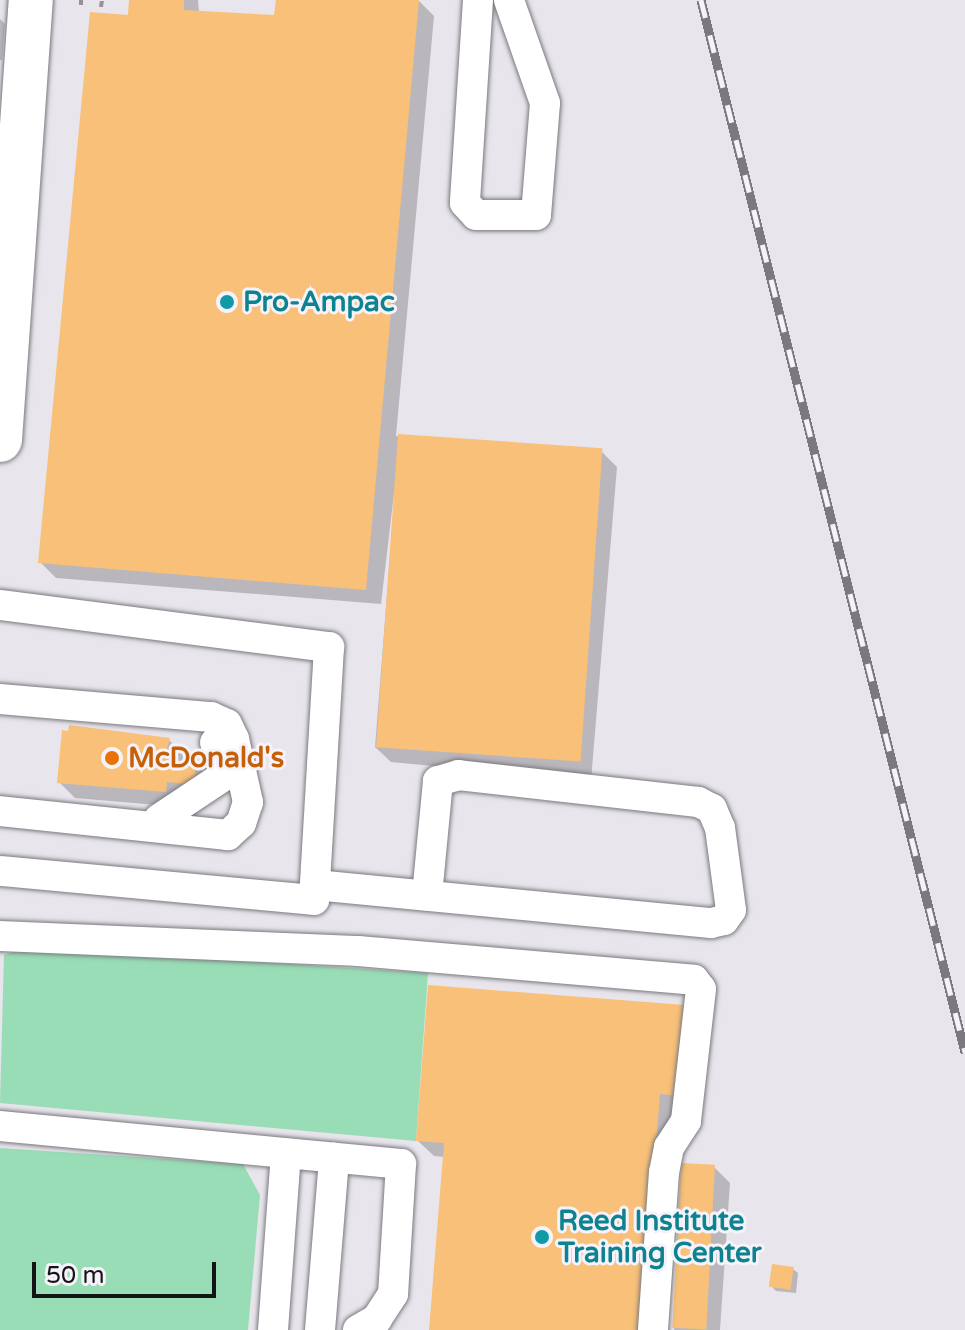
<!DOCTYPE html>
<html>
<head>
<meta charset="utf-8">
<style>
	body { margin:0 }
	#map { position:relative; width:965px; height:1330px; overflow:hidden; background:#e8e5ec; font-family:"Varela Round",sans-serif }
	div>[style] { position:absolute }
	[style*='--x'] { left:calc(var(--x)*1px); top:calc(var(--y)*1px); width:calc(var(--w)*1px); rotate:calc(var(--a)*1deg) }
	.green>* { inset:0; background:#98ddb5 }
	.shadow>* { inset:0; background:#0003 }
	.building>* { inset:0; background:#f8c078; transform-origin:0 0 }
	.path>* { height:4px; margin-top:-2px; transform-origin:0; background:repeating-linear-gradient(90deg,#959298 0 6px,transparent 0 10px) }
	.roads { filter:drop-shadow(0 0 2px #7b797f) drop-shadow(0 0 2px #7b797f) }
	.minor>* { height:30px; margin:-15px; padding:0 15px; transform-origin:15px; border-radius:15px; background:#fff }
	.highway>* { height:44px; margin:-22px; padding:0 22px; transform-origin:22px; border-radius:22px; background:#fff }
	.rail>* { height:9px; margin-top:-4.5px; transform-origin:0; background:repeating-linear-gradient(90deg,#f5f2fa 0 18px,#7b797e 0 36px); box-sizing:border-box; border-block:2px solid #7b797e }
	.dots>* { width:22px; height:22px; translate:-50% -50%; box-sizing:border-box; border:4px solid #f5f2fa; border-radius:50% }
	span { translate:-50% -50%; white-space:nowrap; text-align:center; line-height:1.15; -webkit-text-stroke:6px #f5f2fa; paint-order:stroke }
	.culture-label { font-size:28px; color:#0d838f; font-weight:700 }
	.left { translate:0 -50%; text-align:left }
	.food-label { font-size:28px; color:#c56008; font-weight:700 }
	.scale { position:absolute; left:32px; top:1262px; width:184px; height:36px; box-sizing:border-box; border:4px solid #141316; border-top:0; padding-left:10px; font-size:24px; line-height:28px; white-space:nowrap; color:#141316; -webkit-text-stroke:6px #f5f2fa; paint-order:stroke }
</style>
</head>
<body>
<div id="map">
	<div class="green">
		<div style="clip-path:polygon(26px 947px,428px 973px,416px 1141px,0 1103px,4px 955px)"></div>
		<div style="clip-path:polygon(0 1148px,243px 1164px,260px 1195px,248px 1330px,0 1330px)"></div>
	</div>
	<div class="shadow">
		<div style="clip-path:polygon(131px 0,198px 0,199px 13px,276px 17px,278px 0,418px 0,434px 16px,396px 436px,601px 451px,617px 467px,591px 781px,391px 762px,375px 747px,397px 468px,381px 604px,56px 578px,40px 562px)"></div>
		<div style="clip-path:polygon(0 19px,5px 24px,2px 60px,0 60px)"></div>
		<div style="clip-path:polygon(169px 740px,184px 756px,183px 763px,195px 764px,211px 780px,181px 807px,75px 798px,59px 782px)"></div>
		<div style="clip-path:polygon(684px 1007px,657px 1330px,431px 1330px,444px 1157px,434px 1156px,418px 1141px)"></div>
		<div style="clip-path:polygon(714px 1167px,730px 1183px,720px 1330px,674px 1330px)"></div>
		<div style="clip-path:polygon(793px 1269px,798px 1273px,796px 1293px,776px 1291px,771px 1286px)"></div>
	</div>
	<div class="building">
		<div style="clip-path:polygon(129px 0,184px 0,184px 10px,274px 15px,276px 0,419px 0,366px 590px,38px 563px,90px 12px,128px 15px)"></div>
		<div style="left:398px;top:434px;width:205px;height:314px;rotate:4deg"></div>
		<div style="clip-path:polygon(69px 725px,170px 738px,164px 759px,196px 762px,194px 785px,167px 782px,166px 792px,57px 783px,62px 730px,68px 731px)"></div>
		<div style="clip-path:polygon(428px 985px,685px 1005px,678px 1096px,660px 1094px,641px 1330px,429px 1330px,444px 1143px,416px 1141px)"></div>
		<div style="left:681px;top:1163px;width:34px;height:165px;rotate:3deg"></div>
		<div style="left:772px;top:1264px;width:22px;height:23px;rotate:8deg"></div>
	</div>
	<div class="path">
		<div style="--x:81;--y:5;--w:5;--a:-90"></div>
		<div style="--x:101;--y:7;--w:7;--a:-82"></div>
	</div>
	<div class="roads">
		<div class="minor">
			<div style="--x:478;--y:0;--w:203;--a:93.7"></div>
			<div style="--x:465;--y:203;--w:16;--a:47"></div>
			<div style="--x:476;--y:215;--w:60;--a:0"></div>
			<div style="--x:536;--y:215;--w:112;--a:-85.4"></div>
			<div style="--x:545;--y:103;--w:109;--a:-109.3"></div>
			<div style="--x:0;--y:605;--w:332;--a:7.3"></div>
			<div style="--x:329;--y:647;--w:253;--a:93.4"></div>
			<div style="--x:314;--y:900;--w:315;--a:-174.7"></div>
			<div style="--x:0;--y:699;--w:212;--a:4.9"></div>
			<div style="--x:211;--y:717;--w:17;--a:24"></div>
			<div style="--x:227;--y:724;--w:17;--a:65"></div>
			<div style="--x:234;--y:739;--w:65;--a:77.5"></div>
			<div style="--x:248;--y:802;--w:22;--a:108"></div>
			<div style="--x:241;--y:823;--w:18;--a:137"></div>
			<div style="--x:228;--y:835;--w:229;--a:-174"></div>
			<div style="--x:159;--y:819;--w:79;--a:-33.7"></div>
			<div style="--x:225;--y:775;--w:34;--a:-107"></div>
			<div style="--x:315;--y:885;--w:398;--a:5.5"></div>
			<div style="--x:711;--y:923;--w:13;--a:-13"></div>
			<div style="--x:724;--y:920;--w:12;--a:-55"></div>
			<div style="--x:731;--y:910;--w:83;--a:-97.6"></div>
			<div style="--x:720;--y:828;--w:21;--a:-113"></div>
			<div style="--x:712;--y:809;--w:16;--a:-153"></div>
			<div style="--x:698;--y:802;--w:241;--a:-173.6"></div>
			<div style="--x:459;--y:775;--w:22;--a:164"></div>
			<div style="--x:438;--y:781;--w:115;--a:95.5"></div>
			<div style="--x:0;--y:936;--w:358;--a:2.4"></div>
			<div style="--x:358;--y:951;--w:337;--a:4.9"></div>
			<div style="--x:694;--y:980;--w:11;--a:52"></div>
			<div style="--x:701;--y:989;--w:133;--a:96.5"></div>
			<div style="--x:686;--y:1121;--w:31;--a:123"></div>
			<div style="--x:669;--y:1147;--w:25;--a:101"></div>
			<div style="--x:664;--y:1172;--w:158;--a:94"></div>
			<div style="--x:0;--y:1126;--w:403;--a:5.4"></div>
			<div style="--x:401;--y:1164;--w:130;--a:93.5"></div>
			<div style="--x:393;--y:1294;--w:30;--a:123"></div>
			<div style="--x:377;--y:1319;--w:22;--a:150"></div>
			<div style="--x:273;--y:1330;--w:177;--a:-85.8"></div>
			<div style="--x:320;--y:1330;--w:173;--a:-85.3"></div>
		</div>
		<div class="highway">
			<div style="--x:0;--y:440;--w:441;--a:-86"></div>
		</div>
	</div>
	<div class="rail">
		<div style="--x:701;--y:0;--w:1085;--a:75.91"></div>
	</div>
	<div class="dots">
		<div style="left:227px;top:302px;background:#0f9aa8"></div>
		<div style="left:112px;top:758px;background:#e8710a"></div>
		<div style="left:542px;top:1237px;background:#0f9aa8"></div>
	</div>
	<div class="culture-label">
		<span class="left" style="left:243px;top:302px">Pro-Ampac</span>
		<span class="left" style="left:558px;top:1237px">Reed Institute<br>Training Center</span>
	</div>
	<div class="food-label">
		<span class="left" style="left:128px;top:758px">McDonald's</span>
	</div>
	<div class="scale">50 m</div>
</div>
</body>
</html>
